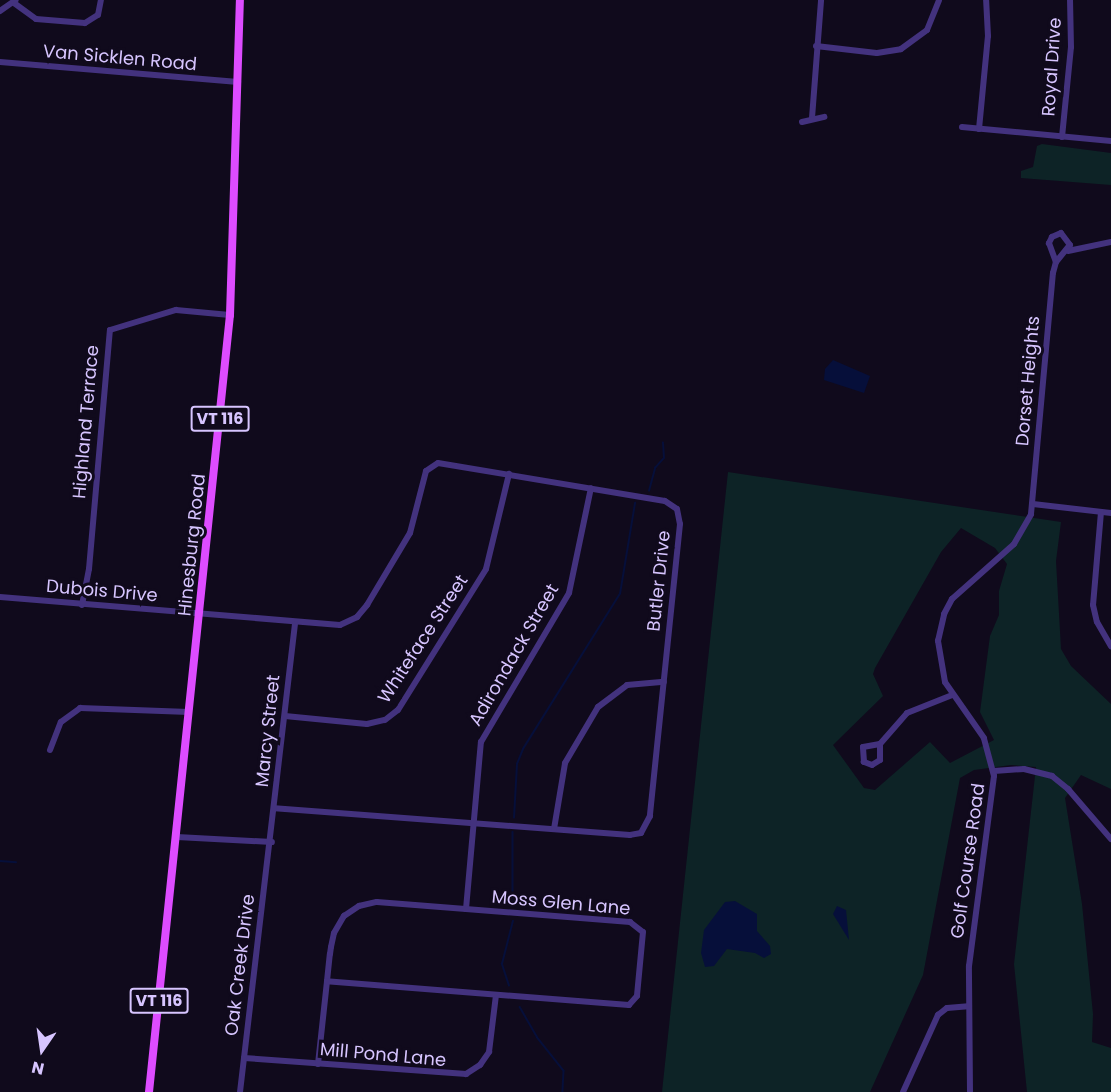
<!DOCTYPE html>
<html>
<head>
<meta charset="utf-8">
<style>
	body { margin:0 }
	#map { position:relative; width:1111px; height:1092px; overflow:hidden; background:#100a1c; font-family:Poppins,sans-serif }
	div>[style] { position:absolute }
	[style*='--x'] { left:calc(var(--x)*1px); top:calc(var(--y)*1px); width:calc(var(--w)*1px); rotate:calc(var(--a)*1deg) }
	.green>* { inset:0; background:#0d2326 }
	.water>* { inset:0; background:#060f3a }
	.stream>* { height:1.5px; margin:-0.75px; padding:0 0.75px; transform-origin:0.75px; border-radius:0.75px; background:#060f3a }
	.minor>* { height:6px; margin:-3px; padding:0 3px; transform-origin:3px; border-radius:3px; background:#43327e }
	.major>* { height:8px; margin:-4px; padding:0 4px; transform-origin:4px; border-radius:4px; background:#dd4cff }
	span { translate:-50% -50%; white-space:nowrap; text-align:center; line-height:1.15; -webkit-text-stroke:6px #100a1c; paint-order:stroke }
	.shield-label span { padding:2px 4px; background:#100a1c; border:2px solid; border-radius:4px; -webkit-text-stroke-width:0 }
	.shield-label { font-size:16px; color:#d7c5ff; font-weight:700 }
	.street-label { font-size:18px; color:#d7c5ff }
	.north { position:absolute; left:12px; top:1020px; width:60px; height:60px; -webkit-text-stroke:4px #100a1c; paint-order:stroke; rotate:193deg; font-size:16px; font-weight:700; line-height:24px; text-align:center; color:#d7c5ff }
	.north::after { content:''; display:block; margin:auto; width:21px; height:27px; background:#d7c5ff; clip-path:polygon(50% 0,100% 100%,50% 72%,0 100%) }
</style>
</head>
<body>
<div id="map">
	<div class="green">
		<div style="clip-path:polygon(1042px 144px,1111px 153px,1111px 185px,1021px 178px,1021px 171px,1033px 167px,1037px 146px)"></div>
		<div style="clip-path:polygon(evenodd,728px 472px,1061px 522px,1056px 561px,1061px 649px,1071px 666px,1111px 704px,1111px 789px,1081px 775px,1065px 798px,1082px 904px,1093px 1014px,1092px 1042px,1111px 1048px,1111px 1092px,1027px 1092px,1014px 964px,1036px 767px,1011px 765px,974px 770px,960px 778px,923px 975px,870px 1092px,662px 1092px,728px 472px,961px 528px,995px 548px,1007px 564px,999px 591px,999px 615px,990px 636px,980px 712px,994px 740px,950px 763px,930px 742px,875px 790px,864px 788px,833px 745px,883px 696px,873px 674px,875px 668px,941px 552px,961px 528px)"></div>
	</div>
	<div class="water">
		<div style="clip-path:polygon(833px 360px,870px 376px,864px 393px,824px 380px,825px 369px)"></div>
		<div style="clip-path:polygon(735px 901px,757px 914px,757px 931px,770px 946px,771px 954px,764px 958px,755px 953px,727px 949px,714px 966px,705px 967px,701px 953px,704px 930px,725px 902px)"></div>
		<div style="clip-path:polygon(837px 906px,846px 910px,849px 940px,833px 914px)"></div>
	</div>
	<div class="stream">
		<div style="--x:649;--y:491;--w:24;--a:-75"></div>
		<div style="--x:655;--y:468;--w:13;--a:-48"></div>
		<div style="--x:664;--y:458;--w:15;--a:-94"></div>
		<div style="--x:514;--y:818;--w:54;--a:-86.8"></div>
		<div style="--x:517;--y:764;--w:16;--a:-68"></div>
		<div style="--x:523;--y:749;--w:183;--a:-58"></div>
		<div style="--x:620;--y:594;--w:92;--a:-80.6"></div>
		<div style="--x:513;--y:832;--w:70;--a:90"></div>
		<div style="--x:0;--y:861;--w:16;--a:4"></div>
		<div style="--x:509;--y:986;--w:23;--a:-108"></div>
		<div style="--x:502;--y:964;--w:44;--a:-75.7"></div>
		<div style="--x:520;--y:1007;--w:34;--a:60"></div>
		<div style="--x:537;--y:1037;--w:43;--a:51.5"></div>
		<div style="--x:564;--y:1071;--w:21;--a:93"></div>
	</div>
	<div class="minor">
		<div style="--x:14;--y:3;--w:27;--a:36"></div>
		<div style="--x:36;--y:19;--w:49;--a:4.7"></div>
		<div style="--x:85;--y:23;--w:15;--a:-32"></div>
		<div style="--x:98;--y:15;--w:15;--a:-79"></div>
		<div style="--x:0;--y:11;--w:19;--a:-35"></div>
		<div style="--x:816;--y:46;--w:61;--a:6.5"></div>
		<div style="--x:877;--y:53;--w:24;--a:-9"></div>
		<div style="--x:901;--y:49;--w:32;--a:-36"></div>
		<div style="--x:927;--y:30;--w:32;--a:-68"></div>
		<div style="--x:0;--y:62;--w:239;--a:4.8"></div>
		<div style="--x:812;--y:118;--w:118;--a:-85.6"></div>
		<div style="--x:802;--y:122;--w:23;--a:-13"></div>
		<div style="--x:962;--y:127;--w:150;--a:5.4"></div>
		<div style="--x:979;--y:129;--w:93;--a:-84.5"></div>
		<div style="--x:988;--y:36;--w:36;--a:-93"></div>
		<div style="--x:1062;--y:137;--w:90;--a:-84.3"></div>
		<div style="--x:1071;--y:47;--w:47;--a:-91.2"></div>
		<div style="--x:1068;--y:251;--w:44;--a:-11.8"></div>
		<div style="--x:1033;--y:504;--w:79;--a:6.6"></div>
		<div style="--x:1101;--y:512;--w:93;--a:94.9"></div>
		<div style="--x:1093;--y:605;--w:17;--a:77"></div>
		<div style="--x:1097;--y:622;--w:28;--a:60"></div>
		<div style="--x:0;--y:597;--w:341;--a:4.7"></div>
		<div style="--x:340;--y:625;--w:19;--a:-25"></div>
		<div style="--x:357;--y:617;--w:16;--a:-50"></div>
		<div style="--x:367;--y:605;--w:84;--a:-59.2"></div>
		<div style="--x:410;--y:533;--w:64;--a:-75.5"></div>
		<div style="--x:426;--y:471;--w:14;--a:-34"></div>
		<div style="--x:438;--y:463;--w:230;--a:9.5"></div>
		<div style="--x:665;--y:501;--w:14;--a:34"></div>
		<div style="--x:677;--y:509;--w:15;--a:79"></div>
		<div style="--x:680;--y:524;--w:294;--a:95.9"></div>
		<div style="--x:650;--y:816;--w:19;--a:118"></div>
		<div style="--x:641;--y:833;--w:11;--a:170"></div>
		<div style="--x:630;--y:835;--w:356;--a:-175.7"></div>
		<div style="--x:82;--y:605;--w:37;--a:-79"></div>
		<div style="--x:89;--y:569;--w:240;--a:-85"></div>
		<div style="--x:110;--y:330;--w:69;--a:-16.9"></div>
		<div style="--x:176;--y:310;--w:54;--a:5.3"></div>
		<div style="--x:285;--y:716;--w:82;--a:5.6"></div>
		<div style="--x:367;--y:724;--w:18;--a:-13"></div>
		<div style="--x:385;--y:720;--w:16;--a:-38"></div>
		<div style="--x:398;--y:710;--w:166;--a:-58"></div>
		<div style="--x:486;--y:569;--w:98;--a:-76.4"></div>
		<div style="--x:880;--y:744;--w:16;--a:90"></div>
		<div style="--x:880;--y:760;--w:9;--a:148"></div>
		<div style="--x:872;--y:765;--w:9;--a:-159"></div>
		<div style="--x:864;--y:762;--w:15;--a:-94"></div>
		<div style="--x:863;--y:747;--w:17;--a:-10"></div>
		<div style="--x:880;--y:744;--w:41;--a:-48.9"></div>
		<div style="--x:907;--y:713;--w:48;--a:-21.8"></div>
		<div style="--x:50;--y:750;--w:30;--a:-69"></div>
		<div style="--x:61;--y:722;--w:24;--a:-36"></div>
		<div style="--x:80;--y:708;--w:109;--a:2.1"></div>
		<div style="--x:994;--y:771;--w:30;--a:-4"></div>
		<div style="--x:1024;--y:769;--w:29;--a:14"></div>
		<div style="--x:1052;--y:776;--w:21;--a:39"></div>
		<div style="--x:1068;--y:789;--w:66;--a:49.3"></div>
		<div style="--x:554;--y:829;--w:67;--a:-80.5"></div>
		<div style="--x:565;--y:763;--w:65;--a:-59.5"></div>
		<div style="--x:598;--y:707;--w:36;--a:-37"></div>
		<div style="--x:627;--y:685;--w:37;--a:-5"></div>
		<div style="--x:177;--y:837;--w:95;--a:3"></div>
		<div style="--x:466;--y:909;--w:168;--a:-84.9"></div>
		<div style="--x:481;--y:742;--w:173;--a:-59.4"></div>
		<div style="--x:569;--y:593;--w:107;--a:-78.2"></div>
		<div style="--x:244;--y:1058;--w:223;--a:4.1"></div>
		<div style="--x:466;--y:1074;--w:17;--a:-33"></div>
		<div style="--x:480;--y:1065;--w:16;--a:-55"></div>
		<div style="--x:489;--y:1052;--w:57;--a:-83"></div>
		<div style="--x:318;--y:1064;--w:83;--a:-83.8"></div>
		<div style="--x:327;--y:981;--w:27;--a:-84"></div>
		<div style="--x:330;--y:954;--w:7;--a:-82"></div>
		<div style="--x:331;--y:947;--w:14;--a:-78"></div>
		<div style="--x:334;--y:933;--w:20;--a:-60"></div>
		<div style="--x:344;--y:916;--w:18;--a:-34"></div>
		<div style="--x:359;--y:906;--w:18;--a:-13"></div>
		<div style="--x:377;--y:902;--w:254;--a:4.5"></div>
		<div style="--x:630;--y:922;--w:16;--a:38"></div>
		<div style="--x:643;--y:932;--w:64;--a:95.4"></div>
		<div style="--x:637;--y:996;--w:12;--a:132"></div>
		<div style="--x:629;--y:1005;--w:303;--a:-175.5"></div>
		<div style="--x:240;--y:1092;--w:471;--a:-83.3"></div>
		<div style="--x:903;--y:1092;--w:85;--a:-65.6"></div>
		<div style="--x:938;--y:1015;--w:11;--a:-38"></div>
		<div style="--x:947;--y:1008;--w:21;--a:-5"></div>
		<div style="--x:970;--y:1092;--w:126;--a:-90.5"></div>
		<div style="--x:969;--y:966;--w:192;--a:-82.5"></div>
		<div style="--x:994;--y:776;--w:39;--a:-105"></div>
		<div style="--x:984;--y:738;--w:68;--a:-124.9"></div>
		<div style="--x:945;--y:682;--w:42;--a:-99.7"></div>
		<div style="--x:938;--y:641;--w:28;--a:-77"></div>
		<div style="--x:944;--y:614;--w:17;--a:-62"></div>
		<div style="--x:952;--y:599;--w:83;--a:-41.6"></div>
		<div style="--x:1014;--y:544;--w:34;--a:-60"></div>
		<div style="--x:1031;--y:514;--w:242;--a:-84.8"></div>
		<div style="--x:1053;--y:273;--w:11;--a:-75"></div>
		<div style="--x:1056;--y:262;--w:22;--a:-51"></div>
		<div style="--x:1070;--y:245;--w:15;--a:-127"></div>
		<div style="--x:1061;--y:233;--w:10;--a:156"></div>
		<div style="--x:1052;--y:237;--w:7;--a:117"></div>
		<div style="--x:1049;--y:243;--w:20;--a:70"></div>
	</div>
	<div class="major">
		<div style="--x:149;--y:1092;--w:781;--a:-84.05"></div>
		<div style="--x:230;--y:315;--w:315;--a:-88.2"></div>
	</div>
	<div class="shield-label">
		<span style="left:220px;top:419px">VT 116</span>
		<span style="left:159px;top:1001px">VT 116</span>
	</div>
	<div class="street-label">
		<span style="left:120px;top:58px;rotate:5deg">Van Sicklen Road</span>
		<span style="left:1052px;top:67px;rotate:-86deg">Royal Drive</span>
		<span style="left:1028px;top:381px;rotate:-85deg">Dorset Heights</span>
		<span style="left:86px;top:422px;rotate:-85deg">Highland Terrace</span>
		<span style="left:192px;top:545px;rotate:-84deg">Hinesburg Road</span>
		<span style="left:659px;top:581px;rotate:-84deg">Butler Drive</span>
		<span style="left:102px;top:591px;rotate:5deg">Dubois Drive</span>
		<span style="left:423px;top:639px;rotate:-57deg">Whiteface Street</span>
		<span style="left:514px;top:655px;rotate:-60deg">Adirondack Street</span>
		<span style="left:268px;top:731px;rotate:-84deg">Marcy Street</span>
		<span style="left:968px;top:861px;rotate:-82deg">Golf Course Road</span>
		<span style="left:561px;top:903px;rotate:5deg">Moss Glen Lane</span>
		<span style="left:240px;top:965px;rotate:-83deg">Oak Creek Drive</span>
		<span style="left:383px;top:1055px;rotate:5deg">Mill Pond Lane</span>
	</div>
	<div class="north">N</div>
</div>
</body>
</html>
